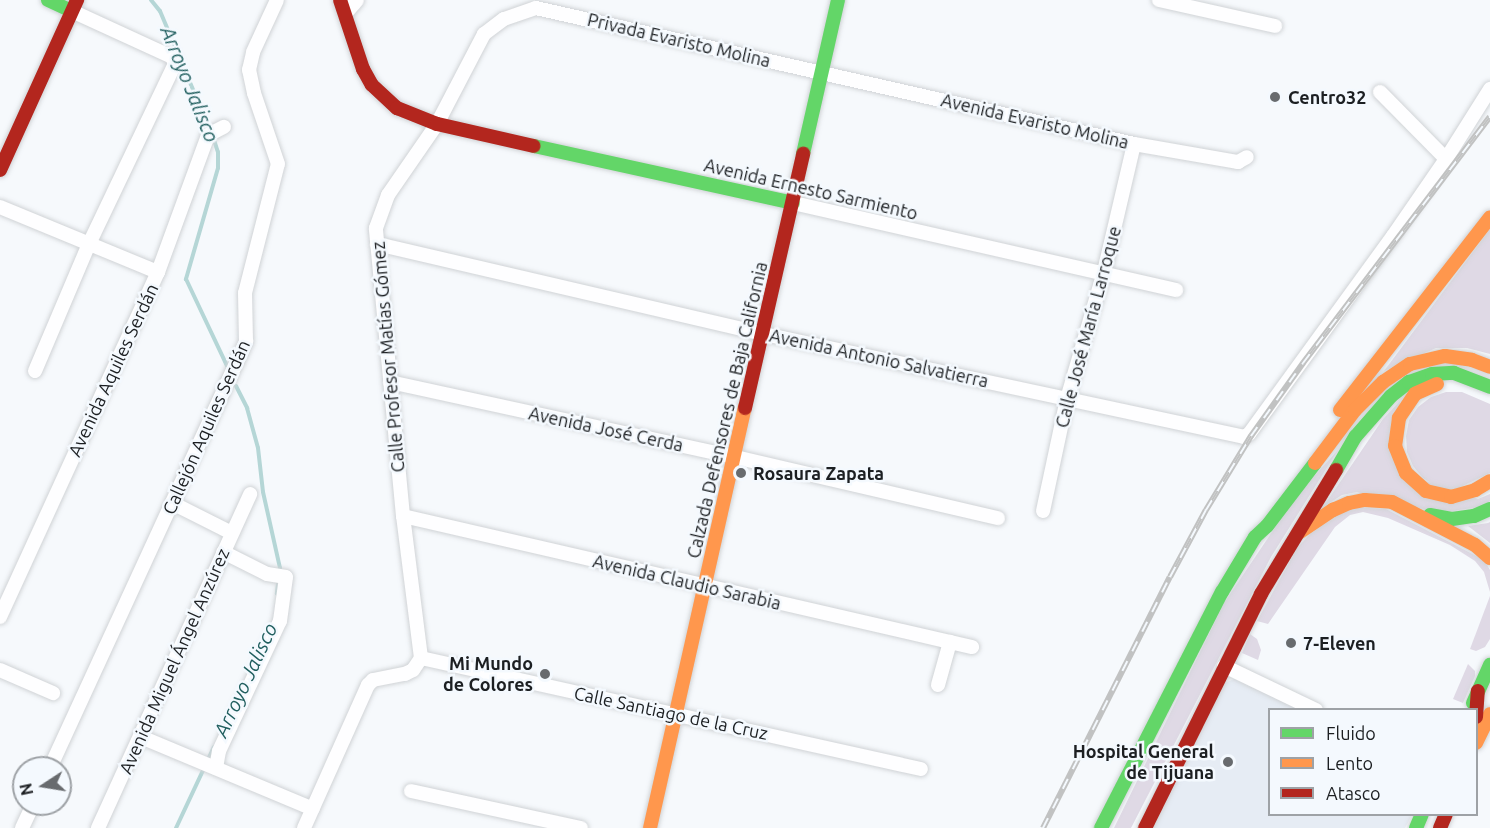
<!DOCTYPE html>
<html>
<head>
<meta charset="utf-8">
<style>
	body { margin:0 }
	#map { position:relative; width:1490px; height:828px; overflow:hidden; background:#f6f9fc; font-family:Ubuntu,sans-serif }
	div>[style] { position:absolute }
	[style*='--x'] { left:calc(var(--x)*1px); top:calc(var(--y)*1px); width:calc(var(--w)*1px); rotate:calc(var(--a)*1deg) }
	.built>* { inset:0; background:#e6ecf4 }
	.green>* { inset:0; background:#dfd9e5 }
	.stream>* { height:4px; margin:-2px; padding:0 2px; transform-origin:2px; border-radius:2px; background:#b5d6d6 }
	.roads { filter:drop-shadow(0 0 2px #d0d3d6) drop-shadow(0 0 2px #d0d3d6) }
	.street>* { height:14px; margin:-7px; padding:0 7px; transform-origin:7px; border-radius:7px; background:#fefeff }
	.fast>* { height:14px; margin:-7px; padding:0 7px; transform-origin:7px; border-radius:7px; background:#63d668 }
	.slow>* { height:14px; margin:-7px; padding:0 7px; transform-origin:7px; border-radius:7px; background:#ff974d }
	.jam>* { height:14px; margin:-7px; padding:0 7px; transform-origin:7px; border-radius:7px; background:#b3261e }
	.rail>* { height:6px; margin-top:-3px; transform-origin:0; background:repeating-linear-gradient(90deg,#f4f9fe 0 11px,#c1c2c2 0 22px); box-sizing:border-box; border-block:2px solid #c1c2c2 }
	.dots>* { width:16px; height:16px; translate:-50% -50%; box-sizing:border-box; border:3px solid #f4f9fe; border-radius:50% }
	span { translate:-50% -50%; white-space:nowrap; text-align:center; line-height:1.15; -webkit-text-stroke:5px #f4f9fe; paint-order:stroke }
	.street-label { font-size:18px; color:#1c1f22 }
	.poi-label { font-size:18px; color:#1c1f22; font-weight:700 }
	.left { translate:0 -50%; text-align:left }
	.right { translate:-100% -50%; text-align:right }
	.water-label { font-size:20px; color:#215f5f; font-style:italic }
	.legend { position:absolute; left:1268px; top:708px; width:210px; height:108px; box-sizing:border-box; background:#f4f9fe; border:2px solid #9ea2a6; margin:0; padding:8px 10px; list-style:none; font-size:18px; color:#1c1f22 }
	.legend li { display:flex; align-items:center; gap:12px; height:30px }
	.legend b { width:30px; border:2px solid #9ea2a6 }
	.north { position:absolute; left:12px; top:756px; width:60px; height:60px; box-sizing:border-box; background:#f4f9fe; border:2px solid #9ea2a6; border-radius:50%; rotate:258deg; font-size:16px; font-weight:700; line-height:24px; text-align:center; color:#1c1f22 }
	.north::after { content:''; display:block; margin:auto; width:21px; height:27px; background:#686b6e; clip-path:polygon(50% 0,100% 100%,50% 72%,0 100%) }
</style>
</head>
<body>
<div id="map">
	<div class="built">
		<div style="clip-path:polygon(1234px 679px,1299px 709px,1270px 710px,1270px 814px,1412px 815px,1405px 828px,1153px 828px,1225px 683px)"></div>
	</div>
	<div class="green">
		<div style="clip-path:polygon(1490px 229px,1490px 354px,1467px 348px,1436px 348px,1384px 371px)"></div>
		<div style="clip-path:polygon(1446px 392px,1462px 392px,1490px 404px,1490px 473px,1454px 490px,1437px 487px,1423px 478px,1413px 466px,1407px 452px,1406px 436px,1409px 420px,1418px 407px,1431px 397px)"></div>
		<div style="clip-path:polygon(1400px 401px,1399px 472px,1478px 499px,1490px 494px,1490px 501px,1479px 507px,1439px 513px,1357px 492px,1342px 495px,1323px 507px,1383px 419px)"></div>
		<div style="clip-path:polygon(1338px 450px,1271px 557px,1131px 828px,1114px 828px,1224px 603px,1297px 495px)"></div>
		<div style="clip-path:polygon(1350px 507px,1386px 509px,1484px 560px,1490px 570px,1490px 592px,1484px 572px,1475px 561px,1450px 545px,1388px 518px,1363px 512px,1350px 515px,1335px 527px,1268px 624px,1257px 621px,1297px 548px,1310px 534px)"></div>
		<div style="clip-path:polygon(1490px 522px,1490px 543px,1468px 526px,1488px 523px)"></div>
		<div style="clip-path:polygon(1490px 596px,1490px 639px,1485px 647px,1476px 651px,1470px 649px)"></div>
		<div style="clip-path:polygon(1250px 634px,1257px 639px,1261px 650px,1258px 660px,1242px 653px)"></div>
		<div style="clip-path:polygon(1468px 664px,1475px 671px,1475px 676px,1463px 703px,1453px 699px)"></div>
	</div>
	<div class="stream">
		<div style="--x:151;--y:0;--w:14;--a:51"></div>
		<div style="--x:160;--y:11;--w:129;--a:67.2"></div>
		<div style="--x:213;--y:137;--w:16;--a:72"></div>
		<div style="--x:218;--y:152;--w:16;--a:90"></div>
		<div style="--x:218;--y:168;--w:116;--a:106.1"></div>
		<div style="--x:186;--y:279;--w:101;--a:64.7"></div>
		<div style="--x:236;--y:386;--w:25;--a:63"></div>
		<div style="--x:247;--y:408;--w:41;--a:74.6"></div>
		<div style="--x:258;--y:448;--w:44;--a:83.5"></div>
		<div style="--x:263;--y:492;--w:78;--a:77.4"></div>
		<div style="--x:280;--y:568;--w:26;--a:97"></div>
		<div style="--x:176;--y:828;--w:89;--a:-64.9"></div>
	</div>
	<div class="roads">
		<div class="street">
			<div style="--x:1159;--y:0;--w:119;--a:12.6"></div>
			<div style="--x:345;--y:14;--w:18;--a:-49"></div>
			<div style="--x:1380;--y:92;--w:94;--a:45.4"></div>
			<div style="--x:793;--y:203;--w:393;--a:12.8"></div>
			<div style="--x:0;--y:207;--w:171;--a:22.4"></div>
			<div style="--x:377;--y:244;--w:397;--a:13.1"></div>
			<div style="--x:764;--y:334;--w:491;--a:12.1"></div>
			<div style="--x:1244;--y:437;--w:6;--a:-31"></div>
			<div style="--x:1249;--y:434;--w:245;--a:-54"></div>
			<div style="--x:1393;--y:236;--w:93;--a:-55.5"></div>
			<div style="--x:1446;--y:159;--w:83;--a:-57.8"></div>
			<div style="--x:35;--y:371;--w:138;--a:-67"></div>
			<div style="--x:89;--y:244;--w:199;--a:-64.5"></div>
			<div style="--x:175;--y:64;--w:8;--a:-113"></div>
			<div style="--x:172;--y:57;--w:110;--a:-155.3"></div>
			<div style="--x:390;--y:382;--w:353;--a:12.3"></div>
			<div style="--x:735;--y:457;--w:270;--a:13.1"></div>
			<div style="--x:172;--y:503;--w:67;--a:26.6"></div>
			<div style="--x:1043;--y:511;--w:115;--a:-77.9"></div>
			<div style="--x:1067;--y:399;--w:132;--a:-73.8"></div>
			<div style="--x:1104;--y:272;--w:131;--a:-76.8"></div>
			<div style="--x:403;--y:516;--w:584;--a:12.97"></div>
			<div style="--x:0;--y:617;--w:379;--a:-65.4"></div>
			<div style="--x:158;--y:272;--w:146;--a:-69.9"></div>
			<div style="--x:208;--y:135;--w:18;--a:-27"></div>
			<div style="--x:421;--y:658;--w:143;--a:-97.2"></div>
			<div style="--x:403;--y:516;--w:289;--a:-95.4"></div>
			<div style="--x:376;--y:228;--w:35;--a:-70"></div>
			<div style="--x:388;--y:195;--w:86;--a:-55.4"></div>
			<div style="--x:437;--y:124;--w:102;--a:-62.4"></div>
			<div style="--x:484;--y:34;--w:25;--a:-37"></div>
			<div style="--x:504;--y:19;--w:34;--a:-19"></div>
			<div style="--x:536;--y:8;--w:613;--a:12.81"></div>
			<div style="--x:1134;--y:144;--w:106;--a:9.8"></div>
			<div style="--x:1238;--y:162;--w:10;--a:-29"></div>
			<div style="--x:421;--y:658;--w:512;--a:12.52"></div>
			<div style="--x:1224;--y:666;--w:102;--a:25.6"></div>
			<div style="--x:0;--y:670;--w:58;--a:23.5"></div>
			<div style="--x:938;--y:685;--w:45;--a:-74.4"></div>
			<div style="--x:141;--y:737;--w:186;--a:22.7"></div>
			<div style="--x:50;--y:768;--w:470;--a:-65.3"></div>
			<div style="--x:246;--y:341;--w:48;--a:-91.2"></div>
			<div style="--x:245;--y:293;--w:133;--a:-75.7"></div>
			<div style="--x:278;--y:164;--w:75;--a:-108.7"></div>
			<div style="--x:254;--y:93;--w:24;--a:-102"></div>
			<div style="--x:249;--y:70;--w:18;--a:-77"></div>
			<div style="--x:253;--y:52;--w:57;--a:-65.2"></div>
			<div style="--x:216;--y:768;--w:17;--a:-80"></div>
			<div style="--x:219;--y:751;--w:144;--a:-64.9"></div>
			<div style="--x:280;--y:621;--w:44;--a:-82.2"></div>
			<div style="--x:286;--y:577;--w:19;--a:-171"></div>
			<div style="--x:267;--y:574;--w:49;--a:-153.4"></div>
			<div style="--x:411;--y:791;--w:174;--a:12.3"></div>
			<div style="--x:22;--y:828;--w:26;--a:-65"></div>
			<div style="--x:98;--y:828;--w:367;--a:-65.5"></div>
			<div style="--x:304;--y:828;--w:157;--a:-65.9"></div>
			<div style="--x:368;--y:685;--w:7;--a:-45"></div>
			<div style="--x:373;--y:680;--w:33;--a:-11"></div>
			<div style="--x:405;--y:674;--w:9;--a:-27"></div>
			<div style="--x:413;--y:670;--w:14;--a:-56"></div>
		</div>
		<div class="fast">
			<div style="--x:48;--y:0;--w:26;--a:25"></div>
			<div style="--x:534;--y:146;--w:265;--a:12.4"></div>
			<div style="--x:803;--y:154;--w:158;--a:-77.2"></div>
			<div style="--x:1336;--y:470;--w:39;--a:-60"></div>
			<div style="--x:1356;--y:436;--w:53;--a:-48.8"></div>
			<div style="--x:1391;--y:396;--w:23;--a:-38"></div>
			<div style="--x:1409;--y:382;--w:24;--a:-19"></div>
			<div style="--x:1432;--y:374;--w:22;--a:-3"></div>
			<div style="--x:1454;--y:373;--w:39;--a:21"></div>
			<div style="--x:1430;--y:515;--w:22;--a:10"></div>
			<div style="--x:1452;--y:519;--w:22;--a:-8"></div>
			<div style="--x:1474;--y:516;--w:17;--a:-24"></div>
			<div style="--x:1473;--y:703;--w:42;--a:-65.9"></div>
			<div style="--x:1101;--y:828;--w:265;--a:-62.9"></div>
			<div style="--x:1222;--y:592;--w:64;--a:-59"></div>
			<div style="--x:1255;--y:537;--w:16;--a:-43"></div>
			<div style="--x:1267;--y:526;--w:79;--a:-52.7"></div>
			<div style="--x:1416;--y:828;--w:15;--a:-67"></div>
		</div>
		<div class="slow">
			<div style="--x:1437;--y:384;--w:24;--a:156"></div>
			<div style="--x:1415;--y:394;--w:29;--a:124"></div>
			<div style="--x:1399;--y:418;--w:28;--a:98"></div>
			<div style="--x:1395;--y:446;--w:29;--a:68"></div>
			<div style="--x:1406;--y:473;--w:27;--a:42"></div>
			<div style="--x:1426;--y:491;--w:26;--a:13"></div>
			<div style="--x:1451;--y:497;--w:25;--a:-16"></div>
			<div style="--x:1475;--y:490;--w:17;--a:-31"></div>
			<div style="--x:1340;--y:410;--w:244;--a:-52.1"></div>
			<div style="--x:1315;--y:463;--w:66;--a:-53"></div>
			<div style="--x:1355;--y:410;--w:40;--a:-45"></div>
			<div style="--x:1383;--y:382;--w:32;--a:-34"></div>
			<div style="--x:1410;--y:364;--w:36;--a:-13"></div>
			<div style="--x:1445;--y:356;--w:27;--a:8"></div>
			<div style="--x:1472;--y:360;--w:19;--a:21"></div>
			<div style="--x:1300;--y:532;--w:40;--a:-34"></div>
			<div style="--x:1333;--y:510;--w:17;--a:-24"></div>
			<div style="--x:1349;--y:503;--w:16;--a:-11"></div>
			<div style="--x:1365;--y:500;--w:27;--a:4"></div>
			<div style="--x:1392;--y:502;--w:93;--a:27.4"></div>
			<div style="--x:1475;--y:545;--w:20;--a:41"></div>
			<div style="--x:1476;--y:743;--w:32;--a:-64"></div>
			<div style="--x:650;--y:828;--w:431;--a:-77.3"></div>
		</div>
		<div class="jam">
			<div style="--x:340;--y:0;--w:73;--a:71.6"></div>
			<div style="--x:363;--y:69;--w:18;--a:61"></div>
			<div style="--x:372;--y:85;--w:34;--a:43"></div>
			<div style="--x:397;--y:108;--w:43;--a:21.8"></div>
			<div style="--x:437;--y:124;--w:99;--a:12.8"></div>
			<div style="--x:0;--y:170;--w:187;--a:-65.6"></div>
			<div style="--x:745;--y:408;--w:261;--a:-77.1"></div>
			<div style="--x:1476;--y:717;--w:26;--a:-86"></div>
			<div style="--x:1145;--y:828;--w:261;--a:-63.6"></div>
			<div style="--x:1261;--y:594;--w:145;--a:-58.8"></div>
			<div style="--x:1440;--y:828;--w:15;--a:-67"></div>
		</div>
	</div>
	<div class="rail">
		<div style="--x:1043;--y:828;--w:281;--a:-63.2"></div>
		<div style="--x:1170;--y:577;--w:76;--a:-61.8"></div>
		<div style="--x:1206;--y:510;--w:87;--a:-58.7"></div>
		<div style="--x:1251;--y:436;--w:90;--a:-54.5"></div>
		<div style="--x:1303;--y:363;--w:309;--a:-52.8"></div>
	</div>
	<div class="dots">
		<div style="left:1275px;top:97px;background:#686b6e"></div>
		<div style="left:741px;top:473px;background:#686b6e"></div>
		<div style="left:1291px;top:643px;background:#686b6e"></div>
		<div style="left:545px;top:674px;background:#686b6e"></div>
		<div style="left:1228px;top:762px;background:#686b6e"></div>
	</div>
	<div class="street-label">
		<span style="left:679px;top:40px;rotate:13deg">Privada Evaristo Molina</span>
		<span style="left:1035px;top:121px;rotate:13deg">Avenida Evaristo Molina</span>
		<span style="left:811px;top:189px;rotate:13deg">Avenida Ernesto Sarmiento</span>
		<span style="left:1088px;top:327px;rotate:-75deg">Calle José María Larroque</span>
		<span style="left:388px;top:357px;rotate:-95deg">Calle Profesor Matías Gómez</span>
		<span style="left:879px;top:358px;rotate:12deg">Avenida Antonio Salvatierra</span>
		<span style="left:113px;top:370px;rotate:-65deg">Avenida Aquiles Serdán</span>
		<span style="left:727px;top:410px;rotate:-77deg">Calzada Defensores de Baja California</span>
		<span style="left:206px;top:427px;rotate:-66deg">Callejón Aquiles Serdán</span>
		<span style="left:606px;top:429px;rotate:12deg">Avenida José Cerda</span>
		<span style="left:687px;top:582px;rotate:13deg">Avenida Claudio Sarabia</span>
		<span style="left:174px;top:661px;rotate:-66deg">Avenida Miguel Ángel Anzúrez</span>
		<span style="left:671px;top:713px;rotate:12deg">Calle Santiago de la Cruz</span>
	</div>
	<div class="poi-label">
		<span class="left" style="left:1288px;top:97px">Centro32</span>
		<span class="left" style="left:753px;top:473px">Rosaura Zapata</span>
		<span class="left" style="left:1303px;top:643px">7-Eleven</span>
		<span class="right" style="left:533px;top:674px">Mi Mundo<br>de Colores</span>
		<span class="right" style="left:1214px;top:762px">Hospital General<br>de Tijuana</span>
	</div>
	<div class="water-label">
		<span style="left:190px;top:84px;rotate:68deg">Arroyo Jalisco</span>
		<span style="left:245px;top:680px;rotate:-65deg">Arroyo Jalisco</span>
	</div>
	<ul class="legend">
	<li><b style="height:8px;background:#63d668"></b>Fluido</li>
	<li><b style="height:8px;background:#ff974d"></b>Lento</li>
	<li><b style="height:8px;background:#b3261e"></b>Atasco</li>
	</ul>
	<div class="north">N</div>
</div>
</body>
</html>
